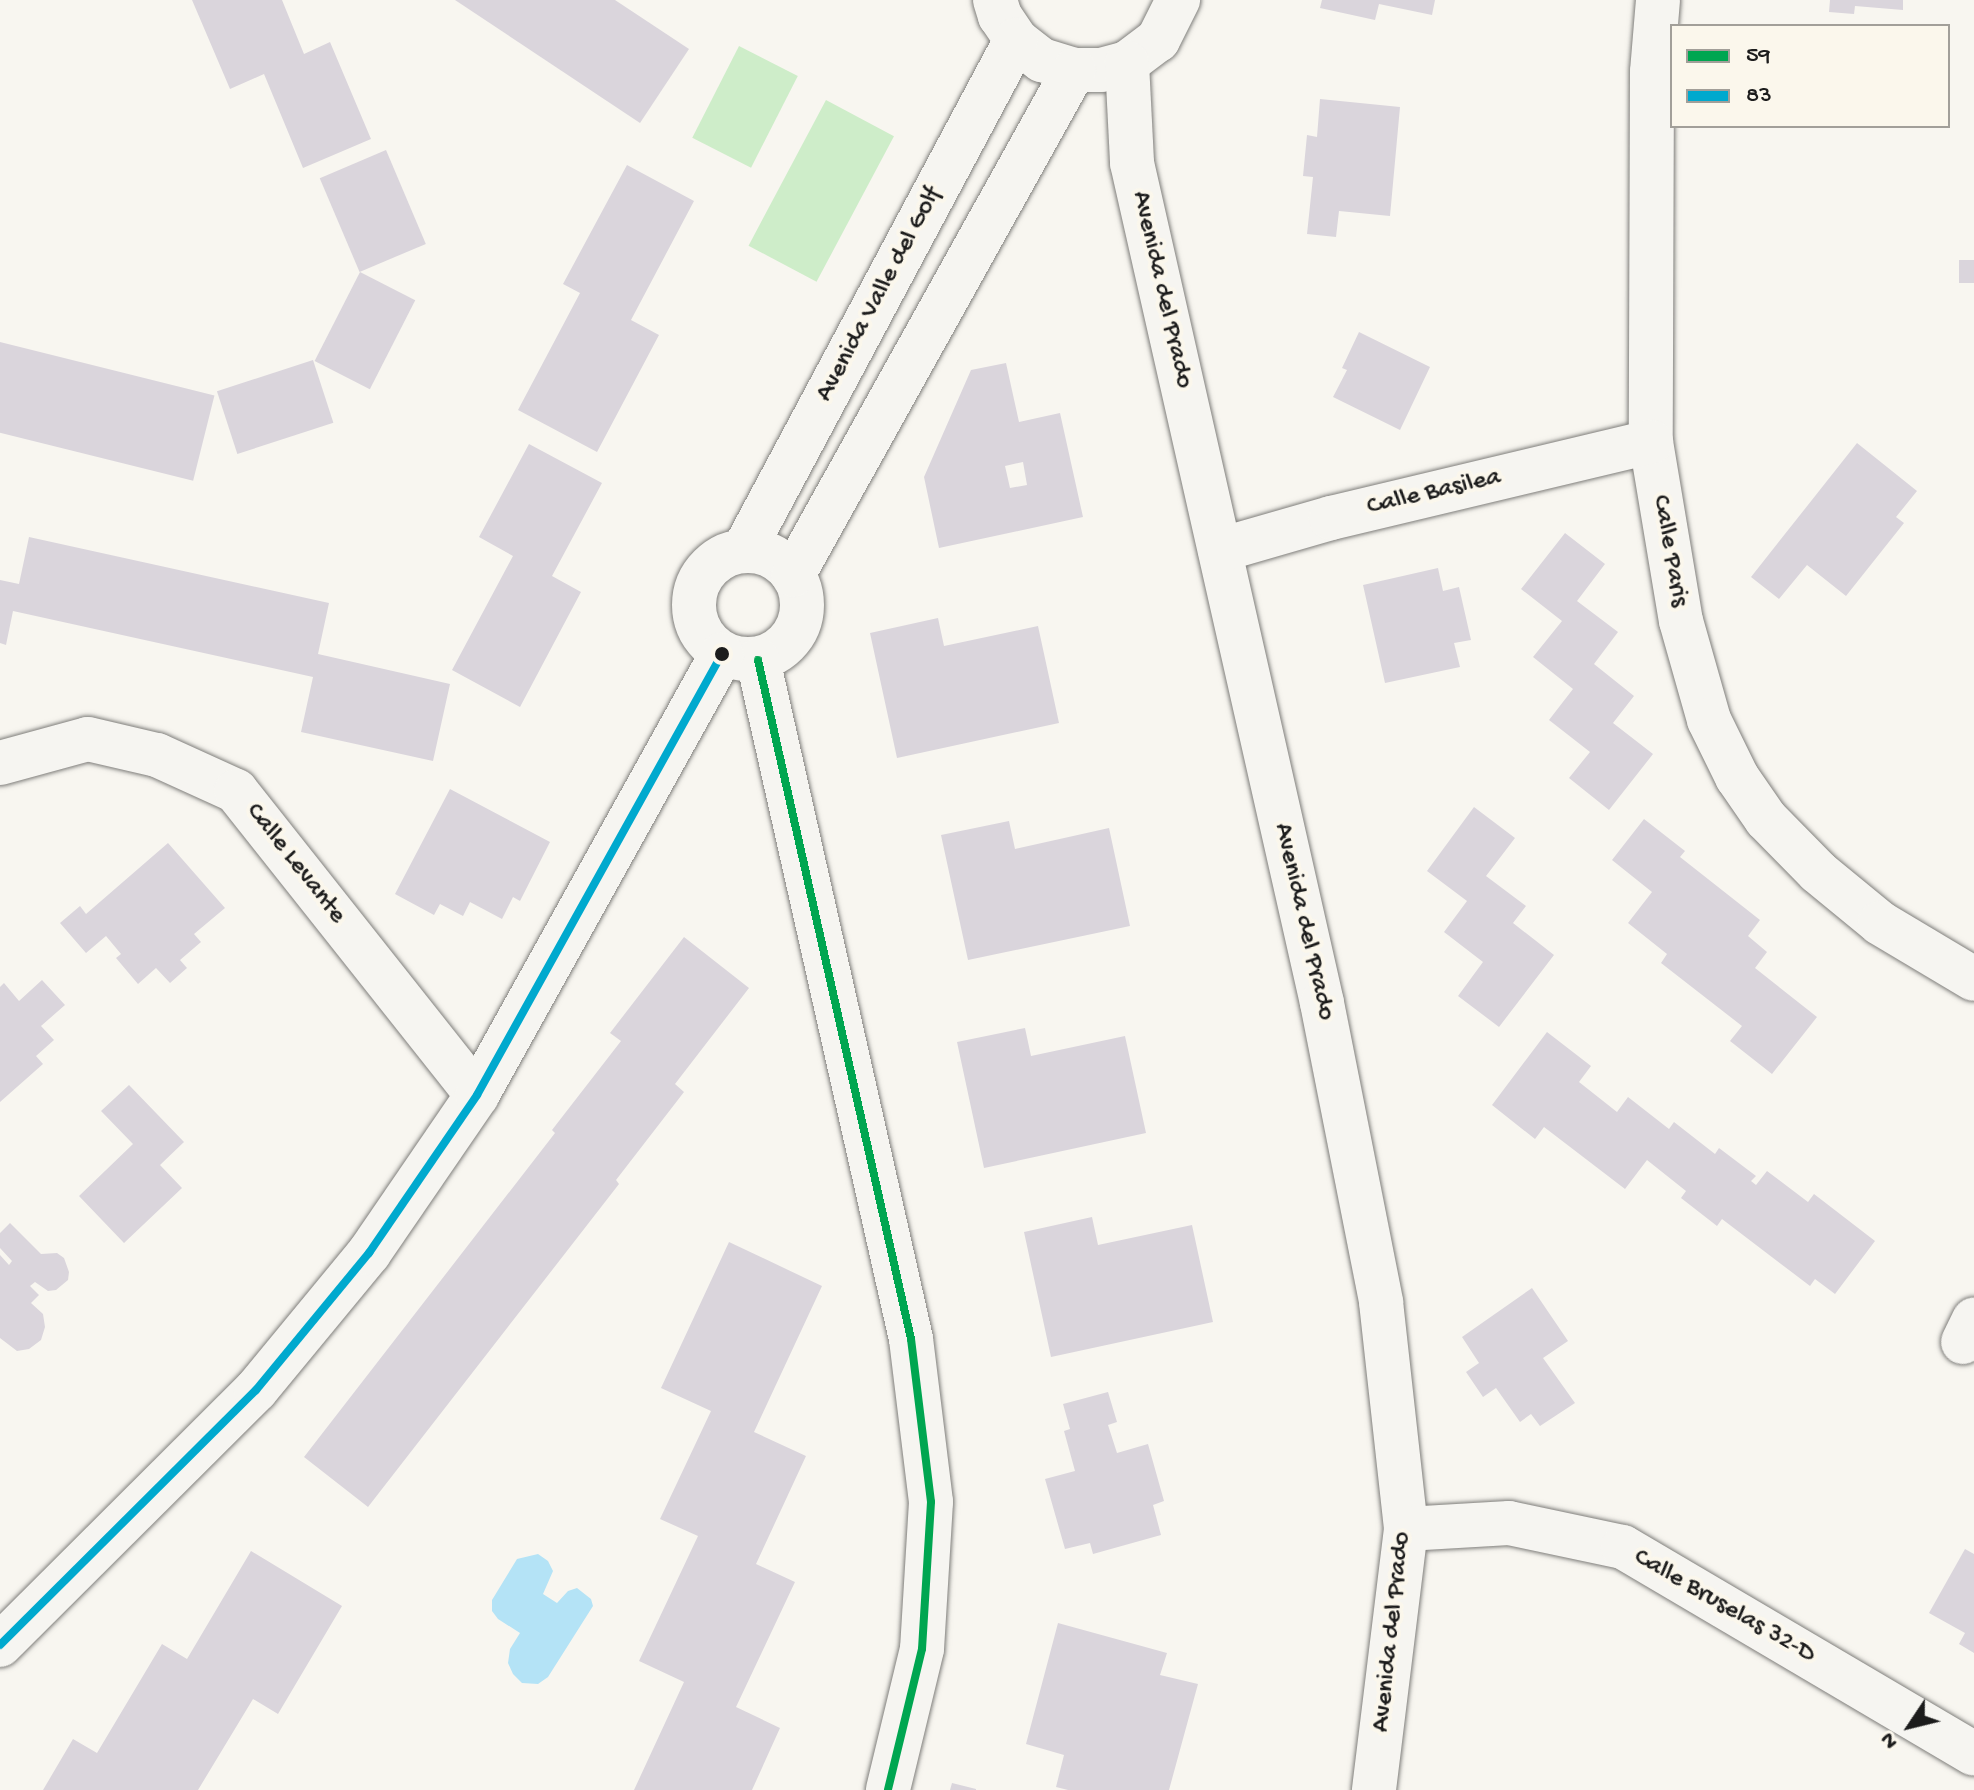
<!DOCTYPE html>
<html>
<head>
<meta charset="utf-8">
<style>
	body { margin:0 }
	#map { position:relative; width:1974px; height:1790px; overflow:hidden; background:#f8f6f0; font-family:"Gochi Hand",sans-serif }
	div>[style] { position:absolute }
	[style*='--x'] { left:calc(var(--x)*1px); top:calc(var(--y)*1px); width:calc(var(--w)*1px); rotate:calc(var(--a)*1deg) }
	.green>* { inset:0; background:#ceedc9; transform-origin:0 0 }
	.water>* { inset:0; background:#b4e3f6 }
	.building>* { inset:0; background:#dad5dc; transform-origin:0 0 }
	.roads { filter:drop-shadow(0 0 2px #7f7e7b) drop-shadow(0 0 2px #7f7e7b) }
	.minor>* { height:44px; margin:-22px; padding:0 22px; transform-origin:22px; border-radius:22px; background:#f6f5f1 }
	.minor>.ring { margin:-22px; padding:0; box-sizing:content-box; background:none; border:44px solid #f6f5f1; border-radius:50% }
	.bus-1>* { height:8px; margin:-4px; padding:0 4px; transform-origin:4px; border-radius:4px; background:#00a651 }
	.bus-2>* { height:8px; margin:-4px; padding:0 4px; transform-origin:4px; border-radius:4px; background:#00a9ce }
	.dots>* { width:22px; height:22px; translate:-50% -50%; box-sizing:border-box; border:4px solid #fbf7ec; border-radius:50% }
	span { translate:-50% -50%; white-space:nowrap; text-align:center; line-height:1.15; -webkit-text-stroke:8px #fbf7ec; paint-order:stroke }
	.street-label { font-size:26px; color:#1c1c1c }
	.legend { position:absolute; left:1670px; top:24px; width:280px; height:104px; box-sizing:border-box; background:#fbf7ec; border:2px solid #a29f99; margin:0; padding:10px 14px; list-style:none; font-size:24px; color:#1c1c1c }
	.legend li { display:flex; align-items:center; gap:16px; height:40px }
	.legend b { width:40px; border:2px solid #a29f99 }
	.north { position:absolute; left:1870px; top:1686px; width:80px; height:80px; -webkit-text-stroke:6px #fbf7ec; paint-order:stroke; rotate:235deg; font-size:22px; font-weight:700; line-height:32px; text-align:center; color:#1c1c1c }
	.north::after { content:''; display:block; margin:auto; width:28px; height:36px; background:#1c1c1c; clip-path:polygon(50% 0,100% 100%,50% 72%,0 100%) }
</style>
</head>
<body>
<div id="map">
	<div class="green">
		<div style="left:739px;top:46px;width:66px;height:103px;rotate:27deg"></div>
		<div style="left:826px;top:100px;width:77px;height:165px;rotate:28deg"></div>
	</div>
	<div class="water">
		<div style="clip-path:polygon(538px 1554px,548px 1561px,553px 1571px,543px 1594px,557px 1603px,568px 1591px,577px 1588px,591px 1599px,593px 1606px,548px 1677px,538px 1684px,522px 1683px,513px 1674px,508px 1663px,510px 1649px,520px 1633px,498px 1619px,492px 1611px,492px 1600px,517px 1559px)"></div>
	</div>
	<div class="building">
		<div style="clip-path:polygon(192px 0,282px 0,304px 54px,330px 42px,371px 139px,303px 168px,264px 74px,230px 89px)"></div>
		<div style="clip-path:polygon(455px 0,615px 0,689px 49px,640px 123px)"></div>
		<div style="clip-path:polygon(1322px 0,1435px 0,1432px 15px,1379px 4px,1375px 20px,1320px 8px)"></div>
		<div style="clip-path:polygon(1830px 0,1903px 0,1903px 10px,1855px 6px,1854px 14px,1829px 12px)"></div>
		<div style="clip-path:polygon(1320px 99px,1400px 107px,1390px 216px,1339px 211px,1336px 237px,1307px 234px,1313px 177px,1303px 176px,1307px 135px,1317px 137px)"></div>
		<div style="left:386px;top:150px;width:102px;height:72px;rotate:67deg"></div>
		<div style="clip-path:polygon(627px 165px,694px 201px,631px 320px,659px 335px,597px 452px,518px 410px,580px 293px,563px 284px)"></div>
		<div style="left:1974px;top:260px;width:23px;height:15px;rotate:90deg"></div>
		<div style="left:360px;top:272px;width:62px;height:100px;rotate:27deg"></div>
		<div style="clip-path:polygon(1359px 332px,1430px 367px,1400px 430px,1333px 397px,1347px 370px,1342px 368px)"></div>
		<div style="left:0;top:342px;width:221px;height:88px;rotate:14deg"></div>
		<div style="left:313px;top:360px;width:66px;height:101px;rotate:72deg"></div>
		<div style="clip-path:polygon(evenodd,1006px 363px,1019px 422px,1060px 413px,1083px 517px,939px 548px,924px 477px,971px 370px,1006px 363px,1023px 462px,1027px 485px,1010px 488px,1005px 466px,1023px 462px)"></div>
		<div style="clip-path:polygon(1857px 443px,1917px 491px,1896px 517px,1904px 523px,1846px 596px,1807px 565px,1779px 599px,1751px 577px)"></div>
		<div style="clip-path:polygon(529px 444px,602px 483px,552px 576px,581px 592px,520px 707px,452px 670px,513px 556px,479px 537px)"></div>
		<div style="clip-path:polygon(1565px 533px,1605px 564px,1577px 601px,1618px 632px,1594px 664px,1634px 696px,1613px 723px,1653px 754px,1609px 810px,1569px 778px,1590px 752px,1549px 720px,1573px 689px,1533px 657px,1562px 621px,1521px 589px)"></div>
		<div style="clip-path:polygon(29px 537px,329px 603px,318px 654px,450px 684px,433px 761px,301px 732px,313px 677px,13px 611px,6px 645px,0 643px,0 580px,19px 584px)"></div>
		<div style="clip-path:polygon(1438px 568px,1443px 591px,1459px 587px,1471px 640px,1454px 643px,1460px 667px,1385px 683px,1363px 585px)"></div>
		<div style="clip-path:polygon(938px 618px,944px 646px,1038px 626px,1059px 723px,897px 758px,870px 633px)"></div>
		<div style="clip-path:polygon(450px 789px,550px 842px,520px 901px,513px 897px,502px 919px,470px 902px,463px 916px,440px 904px,434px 915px,395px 894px)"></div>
		<div style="clip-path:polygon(1474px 807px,1515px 838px,1486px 876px,1526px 906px,1513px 923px,1554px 955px,1499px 1027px,1458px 996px,1483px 962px,1444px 932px,1467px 901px,1427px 871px)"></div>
		<div style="clip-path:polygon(1644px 819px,1685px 851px,1680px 857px,1760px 920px,1748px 936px,1767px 952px,1755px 968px,1817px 1017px,1772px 1074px,1730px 1041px,1742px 1026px,1661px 963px,1667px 954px,1628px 923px,1652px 892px,1612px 860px)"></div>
		<div style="clip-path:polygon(1009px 821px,1015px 849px,1109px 828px,1130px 926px,968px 960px,941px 835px)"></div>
		<div style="clip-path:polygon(168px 843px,225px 908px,194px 934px,201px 942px,180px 960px,187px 968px,170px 983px,156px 968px,138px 984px,116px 958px,121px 954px,106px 936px,86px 953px,60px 923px,80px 906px,86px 914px)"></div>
		<div style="clip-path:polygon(684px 937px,749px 988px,675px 1084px,684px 1092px,616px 1180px,619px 1184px,368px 1507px,304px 1457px,555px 1133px,552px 1130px,621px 1041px,610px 1033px)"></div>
		<div style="clip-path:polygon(42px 980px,65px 1005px,41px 1026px,54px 1040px,36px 1056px,43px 1064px,0 1102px,0 987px,4px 983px,19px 1001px)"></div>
		<div style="clip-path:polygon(1025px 1028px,1031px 1056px,1125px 1036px,1146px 1133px,984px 1168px,957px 1042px)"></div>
		<div style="clip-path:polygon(1547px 1032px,1591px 1066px,1579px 1082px,1617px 1112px,1628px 1097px,1669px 1129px,1674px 1122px,1715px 1154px,1719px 1148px,1756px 1176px,1751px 1181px,1756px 1185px,1767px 1171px,1808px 1202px,1814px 1194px,1875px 1241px,1835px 1294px,1815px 1279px,1810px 1286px,1722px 1219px,1717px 1226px,1681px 1198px,1686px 1191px,1647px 1160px,1625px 1189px,1544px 1127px,1535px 1139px,1492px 1105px)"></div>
		<div style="clip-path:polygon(129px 1085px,184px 1142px,160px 1165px,182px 1188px,124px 1243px,79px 1196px,133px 1144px,101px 1111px)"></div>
		<div style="clip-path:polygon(1092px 1217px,1098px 1245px,1192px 1225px,1213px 1322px,1051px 1357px,1024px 1232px)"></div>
		<div style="clip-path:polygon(10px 1223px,41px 1254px,57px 1253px,64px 1258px,69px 1272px,68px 1280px,56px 1290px,48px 1291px,35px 1282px,30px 1286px,39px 1295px,31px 1303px,43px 1314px,45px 1327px,41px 1340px,29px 1349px,17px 1351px,0 1338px,0 1255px,9px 1265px,12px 1261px,0 1248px,0 1233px)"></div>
		<div style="clip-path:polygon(729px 1242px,822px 1286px,754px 1432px,806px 1456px,756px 1564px,795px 1582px,736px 1707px,780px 1728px,752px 1790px,634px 1790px,684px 1682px,639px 1661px,698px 1536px,660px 1519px,711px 1411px,661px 1388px)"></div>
		<div style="clip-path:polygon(1532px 1288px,1568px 1341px,1543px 1358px,1575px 1403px,1540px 1426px,1531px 1414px,1520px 1422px,1496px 1388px,1483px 1397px,1466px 1372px,1479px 1363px,1462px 1337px)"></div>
		<div style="clip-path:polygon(1108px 1392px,1117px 1422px,1108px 1425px,1117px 1453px,1148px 1444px,1164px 1501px,1153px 1505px,1161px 1535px,1093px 1554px,1090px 1543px,1065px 1549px,1045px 1479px,1075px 1471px,1064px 1431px,1070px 1429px,1063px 1404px)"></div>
		<div style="clip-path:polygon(1965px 1549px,1974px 1554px,1974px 1653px,1959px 1644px,1965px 1633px,1929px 1613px)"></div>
		<div style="clip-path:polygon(251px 1551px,342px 1606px,278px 1714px,253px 1699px,198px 1790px,43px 1790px,73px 1739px,97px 1753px,162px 1644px,187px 1659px)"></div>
		<div style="clip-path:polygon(1058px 1623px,1167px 1653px,1160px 1675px,1198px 1684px,1169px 1790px,1068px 1790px,1056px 1787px,1064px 1755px,1026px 1744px)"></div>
		<div style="clip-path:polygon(952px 1783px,976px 1789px,976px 1790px,950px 1790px)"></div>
	</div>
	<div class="roads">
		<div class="minor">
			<div style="--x:995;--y:0;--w:17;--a:73"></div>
			<div style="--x:1000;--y:16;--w:29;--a:56"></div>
			<div style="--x:1016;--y:40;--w:33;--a:38"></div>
			<div style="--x:1042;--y:60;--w:34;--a:17"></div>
			<div style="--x:1074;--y:70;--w:27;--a:0"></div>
			<div style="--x:1101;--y:70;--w:27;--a:-15"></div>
			<div style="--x:1127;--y:63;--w:39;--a:-37"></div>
			<div style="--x:1158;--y:40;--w:45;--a:-63.4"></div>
			<div style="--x:1658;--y:0;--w:72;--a:94.8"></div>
			<div style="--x:1652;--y:72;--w:370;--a:90.2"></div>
			<div style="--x:1651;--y:442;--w:181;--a:80.5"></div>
			<div style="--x:1681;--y:621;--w:103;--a:74.2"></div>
			<div style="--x:1709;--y:720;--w:64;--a:63.8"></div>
			<div style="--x:1737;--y:777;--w:51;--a:55.4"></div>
			<div style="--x:1766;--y:819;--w:74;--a:45.5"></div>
			<div style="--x:1818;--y:872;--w:80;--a:39.4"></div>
			<div style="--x:1880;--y:923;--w:109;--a:30.8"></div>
			<div style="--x:1127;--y:63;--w:100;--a:87.1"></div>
			<div style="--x:1132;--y:163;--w:861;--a:77.25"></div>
			<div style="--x:1322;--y:1003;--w:305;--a:78.8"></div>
			<div style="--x:1381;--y:1302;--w:228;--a:83.7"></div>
			<div style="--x:1406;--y:1529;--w:263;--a:97"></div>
			<div style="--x:744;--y:550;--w:578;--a:-61.93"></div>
			<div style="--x:1220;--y:550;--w:116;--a:-16.1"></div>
			<div style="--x:1331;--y:518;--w:329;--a:-13.4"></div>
			<div class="ring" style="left:694px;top:551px;width:64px;height:64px"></div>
			<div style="--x:793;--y:575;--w:578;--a:-60.91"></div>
			<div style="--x:758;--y:660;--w:696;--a:77.3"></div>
			<div style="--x:911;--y:1339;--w:164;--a:83"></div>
			<div style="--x:931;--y:1502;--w:147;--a:93.5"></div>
			<div style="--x:922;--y:1649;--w:145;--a:103.6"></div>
			<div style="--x:0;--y:763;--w:91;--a:-15.3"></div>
			<div style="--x:88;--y:739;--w:71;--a:13.1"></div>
			<div style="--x:157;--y:755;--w:87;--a:24.5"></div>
			<div style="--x:236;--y:791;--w:388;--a:51.6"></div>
			<div style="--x:1963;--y:1342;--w:25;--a:-64"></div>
			<div style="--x:1406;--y:1529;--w:103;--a:-3.3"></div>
			<div style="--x:1509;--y:1523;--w:116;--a:11.9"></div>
			<div style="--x:1623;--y:1547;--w:407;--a:30.5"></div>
			<div style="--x:0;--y:1645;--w:361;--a:-44.9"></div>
			<div style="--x:256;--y:1390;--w:178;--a:-50.5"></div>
			<div style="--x:369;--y:1253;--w:191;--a:-55.6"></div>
			<div style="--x:477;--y:1095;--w:504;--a:-60.95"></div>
		</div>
	</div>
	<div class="bus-1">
		<div style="--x:758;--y:660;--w:696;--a:77.3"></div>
		<div style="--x:911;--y:1339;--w:164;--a:83"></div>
		<div style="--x:931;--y:1502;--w:147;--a:93.5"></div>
		<div style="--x:922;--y:1649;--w:145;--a:103.6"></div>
	</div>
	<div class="bus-2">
		<div style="--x:0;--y:1645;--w:361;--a:-44.9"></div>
		<div style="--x:256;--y:1390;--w:178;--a:-50.5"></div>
		<div style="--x:369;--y:1253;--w:191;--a:-55.6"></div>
		<div style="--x:477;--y:1095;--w:504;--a:-60.95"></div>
	</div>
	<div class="dots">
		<div style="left:722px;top:654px;background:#1c1c1c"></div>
	</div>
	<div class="street-label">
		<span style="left:1161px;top:290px;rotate:77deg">Avenida del Prado</span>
		<span style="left:880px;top:295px;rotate:-62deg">Avenida Valle del Golf</span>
		<span style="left:1434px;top:493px;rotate:-13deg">Calle Basilea</span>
		<span style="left:1669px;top:551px;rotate:80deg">Calle Paris</span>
		<span style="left:295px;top:864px;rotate:52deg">Calle Levante</span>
		<span style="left:1303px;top:922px;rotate:77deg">Avenida del Prado</span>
		<span style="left:1724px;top:1607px;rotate:30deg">Calle Bruselas 32-D</span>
		<span style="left:1393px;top:1632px;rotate:-84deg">Avenida del Prado</span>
	</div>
	<ul class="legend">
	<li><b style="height:10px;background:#00a651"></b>59</li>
	<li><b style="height:10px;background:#00a9ce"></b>83</li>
	</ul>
	<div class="north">N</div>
</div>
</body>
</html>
